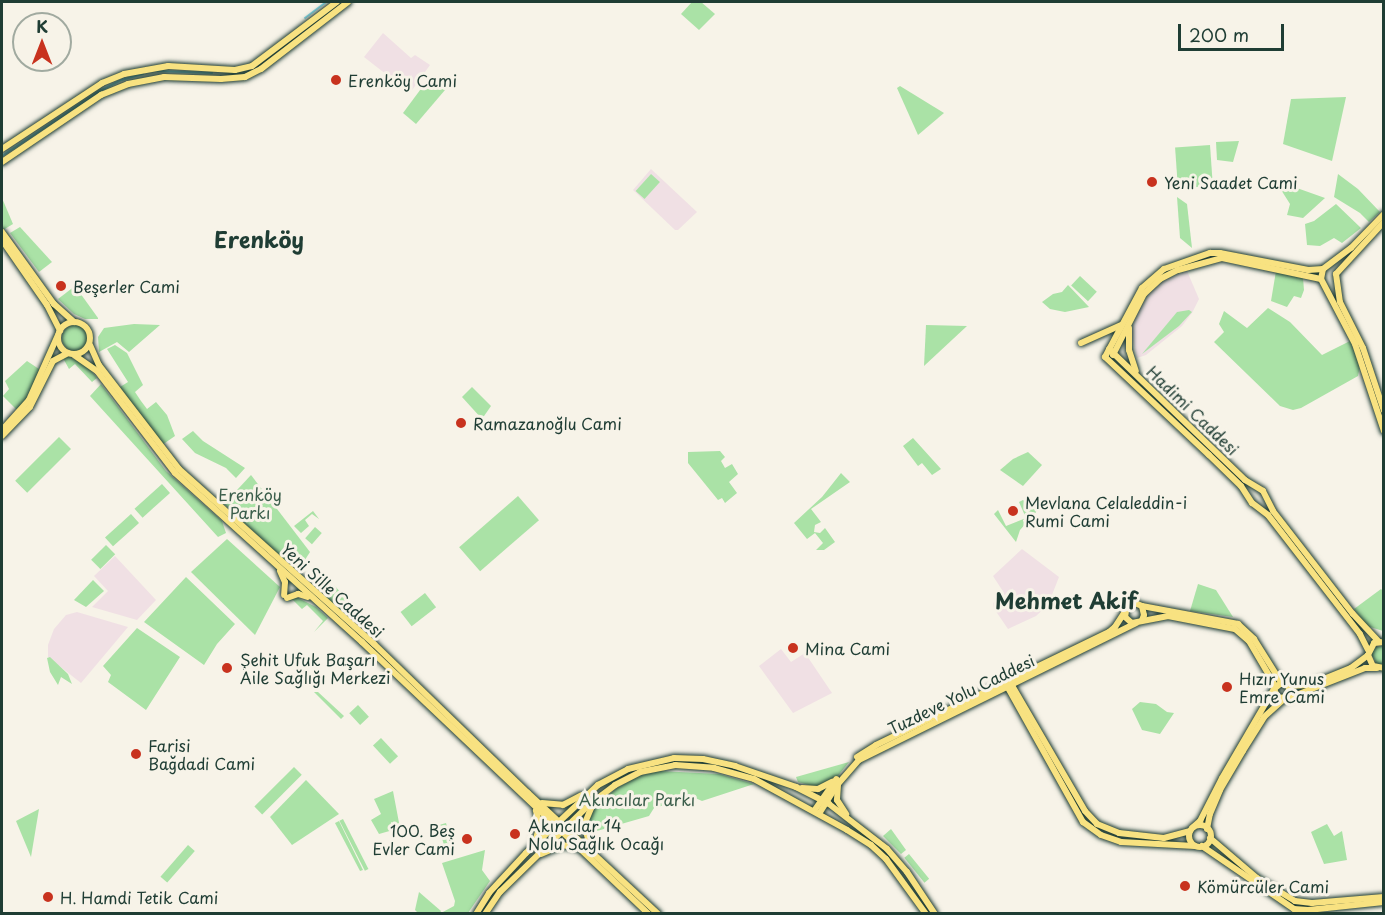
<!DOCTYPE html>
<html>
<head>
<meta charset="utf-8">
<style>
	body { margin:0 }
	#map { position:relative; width:1385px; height:915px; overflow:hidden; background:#f7f3e8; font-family:"Playpen Sans",sans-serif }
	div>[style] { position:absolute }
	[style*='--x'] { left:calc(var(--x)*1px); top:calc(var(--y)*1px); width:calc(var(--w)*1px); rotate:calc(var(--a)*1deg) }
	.built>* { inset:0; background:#f0e0e4 }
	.green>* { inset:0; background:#aae2a6; transform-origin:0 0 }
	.round { border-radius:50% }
	.stream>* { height:1.5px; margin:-0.75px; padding:0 0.75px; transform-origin:0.75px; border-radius:0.75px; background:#83d3df }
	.roads { filter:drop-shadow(0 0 2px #1f3d34) drop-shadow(0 0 2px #1f3d34) }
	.major>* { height:6px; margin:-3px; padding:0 3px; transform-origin:3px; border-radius:3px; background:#f8e281 }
	.major>.ring { margin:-3px; padding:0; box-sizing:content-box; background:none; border:6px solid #f8e281; border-radius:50% }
	.dots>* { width:16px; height:16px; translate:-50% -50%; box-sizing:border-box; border:3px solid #f7f3e8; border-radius:50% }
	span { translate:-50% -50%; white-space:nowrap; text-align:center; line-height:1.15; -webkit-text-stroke:6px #f7f3e8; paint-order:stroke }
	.poi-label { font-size:16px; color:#1f3d34 }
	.left { translate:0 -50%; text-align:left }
	.right { translate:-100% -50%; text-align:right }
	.street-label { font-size:16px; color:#1f3d34 }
	.park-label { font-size:16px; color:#3b5e4b }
	.district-label { font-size:22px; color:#1f3d34; font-weight:700 }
	.frame { position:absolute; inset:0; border:3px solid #1f3d34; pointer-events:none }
	.north { position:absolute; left:12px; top:12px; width:60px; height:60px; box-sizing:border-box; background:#f7f3e8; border:2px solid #a1aaa0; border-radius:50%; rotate:0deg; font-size:16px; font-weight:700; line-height:24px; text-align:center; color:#1f3d34 }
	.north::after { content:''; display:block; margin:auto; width:21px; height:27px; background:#c8321e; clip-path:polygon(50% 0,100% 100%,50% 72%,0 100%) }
	.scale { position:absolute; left:1178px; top:24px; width:106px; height:27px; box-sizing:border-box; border:3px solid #1f3d34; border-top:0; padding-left:8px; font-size:18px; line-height:21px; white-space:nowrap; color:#1f3d34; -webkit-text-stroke:4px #f7f3e8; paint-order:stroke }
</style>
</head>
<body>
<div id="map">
	<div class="built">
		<div style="clip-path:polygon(383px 33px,411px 58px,415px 55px,430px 65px,410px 93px,364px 57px)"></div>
		<div style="clip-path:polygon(651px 169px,697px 212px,678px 230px,675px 230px,633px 190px)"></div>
		<div style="clip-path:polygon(1187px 271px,1199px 299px,1192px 313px,1182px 326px,1146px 355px,1137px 358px,1131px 333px,1136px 315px,1152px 289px,1167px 278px)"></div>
		<div style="clip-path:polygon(1022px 549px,1059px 577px,1048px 605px,1036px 616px,1008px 629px,993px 607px,993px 603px,1004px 593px,993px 576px)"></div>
		<div style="clip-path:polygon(115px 556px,156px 600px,137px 620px,92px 607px,108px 591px,94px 576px)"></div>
		<div style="clip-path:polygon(77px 612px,128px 627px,81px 683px,48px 657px,48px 645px,54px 629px,66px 615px)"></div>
		<div style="clip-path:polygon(781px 649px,791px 662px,805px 653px,832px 693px,793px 713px,759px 666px)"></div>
	</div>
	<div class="green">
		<div style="clip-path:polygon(692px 2px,701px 2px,715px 14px,699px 30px,681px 14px)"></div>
		<div style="clip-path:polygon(429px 78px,445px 90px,416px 124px,403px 113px)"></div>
		<div style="clip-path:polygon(900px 86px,944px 113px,918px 135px,897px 88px)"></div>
		<div style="clip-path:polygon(1346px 97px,1332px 161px,1283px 144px,1291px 99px)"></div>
		<div style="clip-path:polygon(1239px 141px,1233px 162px,1217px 160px,1216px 142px)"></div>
		<div style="left:1210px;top:145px;width:41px;height:35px;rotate:86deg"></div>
		<div style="left:651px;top:174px;width:12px;height:23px;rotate:42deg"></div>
		<div style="clip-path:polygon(1338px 174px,1358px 189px,1380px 212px,1369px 222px,1360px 213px,1334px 197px)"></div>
		<div style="clip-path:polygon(1280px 182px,1325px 198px,1303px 218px,1287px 215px,1290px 204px,1278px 185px)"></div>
		<div style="clip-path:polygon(1177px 197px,1187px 204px,1192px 248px,1180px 238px)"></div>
		<div style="clip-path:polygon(2px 198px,13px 224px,3px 230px,2px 227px)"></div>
		<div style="clip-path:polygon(1336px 204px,1361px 228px,1342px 243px,1334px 238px,1320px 246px,1307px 245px,1305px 224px,1314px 221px)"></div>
		<div style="clip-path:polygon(20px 227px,52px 262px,39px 272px,10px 233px)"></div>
		<div style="clip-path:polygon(1276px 271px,1303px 278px,1304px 290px,1301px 298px,1294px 296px,1287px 307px,1271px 301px)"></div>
		<div style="left:1080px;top:276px;width:23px;height:13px;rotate:43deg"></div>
		<div style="clip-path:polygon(1068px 285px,1089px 307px,1065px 312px,1050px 309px,1042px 302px,1053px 294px,1062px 292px)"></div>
		<div style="clip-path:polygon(75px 286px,98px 318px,98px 319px,85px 319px,74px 314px,58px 299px)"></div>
		<div style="clip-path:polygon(1268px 308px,1290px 322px,1322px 355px,1350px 341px,1360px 366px,1358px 376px,1301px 408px,1293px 410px,1280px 406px,1214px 342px,1224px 332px,1219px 324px,1224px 311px,1247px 328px)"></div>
		<div style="clip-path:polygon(1189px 310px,1192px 312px,1179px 326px,1142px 354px,1177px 312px)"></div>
		<div style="clip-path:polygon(134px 324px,160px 325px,129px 352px,117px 342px,99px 352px,98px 337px,104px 328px)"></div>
		<div class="round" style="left:62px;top:325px;width:26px;height:26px"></div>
		<div style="clip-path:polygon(926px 325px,967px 326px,924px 366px)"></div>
		<div style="clip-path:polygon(115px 345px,127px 353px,143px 385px,135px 392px,141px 401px,147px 409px,156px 402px,167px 415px,175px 436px,162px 445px,120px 387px,128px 382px,107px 349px)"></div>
		<div style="clip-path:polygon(68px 356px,88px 367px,97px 378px,92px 382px,75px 364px,69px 369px,63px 358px)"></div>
		<div style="clip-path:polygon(27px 361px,39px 369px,39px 373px,24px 403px,17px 410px,3px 396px,9px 389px,5px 381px)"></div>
		<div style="clip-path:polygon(101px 384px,166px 471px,222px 521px,226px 533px,218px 537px,90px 396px)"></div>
		<div style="clip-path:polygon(472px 387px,491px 406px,482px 419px,462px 397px)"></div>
		<div style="clip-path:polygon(193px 431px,203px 441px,245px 468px,236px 478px,226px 468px,195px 453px,182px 439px)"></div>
		<div style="left:59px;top:437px;width:17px;height:62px;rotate:45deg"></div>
		<div style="clip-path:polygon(913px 438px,941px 469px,932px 475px,922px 463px,918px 466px,903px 446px)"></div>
		<div style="clip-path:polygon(720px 451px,725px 457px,721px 461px,725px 468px,732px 464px,738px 474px,729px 482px,737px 493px,725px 503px,722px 498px,718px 500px,688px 463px,688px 452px)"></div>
		<div style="clip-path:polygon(1028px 452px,1042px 465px,1023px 486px,1000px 470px,1013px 459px)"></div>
		<div style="clip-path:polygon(841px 473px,850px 482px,811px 509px,821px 522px,815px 525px,814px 532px,820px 533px,825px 528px,835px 542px,824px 550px,816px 550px,823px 543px,815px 533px,807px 539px,794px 523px,822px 497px)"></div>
		<div style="clip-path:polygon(251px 475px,310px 552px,303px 563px,296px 565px,283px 559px,224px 504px)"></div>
		<div style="left:162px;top:484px;width:12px;height:37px;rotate:48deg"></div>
		<div style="left:518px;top:496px;width:32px;height:78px;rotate:49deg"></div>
		<div style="clip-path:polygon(1023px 500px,1037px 511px,1020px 530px,1016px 542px,994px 514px,998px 510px,1006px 526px,1026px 518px,1019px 502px)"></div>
		<div style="clip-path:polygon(313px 511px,319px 519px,312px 514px,305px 520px,309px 526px,301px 533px,294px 526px)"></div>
		<div style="left:131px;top:514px;width:12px;height:35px;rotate:48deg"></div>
		<div style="left:315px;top:527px;width:9px;height:15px;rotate:41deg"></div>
		<div style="clip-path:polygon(227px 539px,280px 587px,255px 635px,191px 572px)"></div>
		<div style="left:106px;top:545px;width:13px;height:21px;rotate:45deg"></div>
		<div style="clip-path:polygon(186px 577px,235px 624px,217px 644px,204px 665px,144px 622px)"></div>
		<div style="clip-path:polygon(93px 580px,104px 591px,86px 607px,74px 600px)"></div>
		<div style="clip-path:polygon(1198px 584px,1216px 590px,1233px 617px,1190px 611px)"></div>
		<div style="clip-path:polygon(334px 585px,357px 611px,349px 620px,322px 596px)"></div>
		<div style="clip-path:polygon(1381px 589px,1383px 591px,1383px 631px,1367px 626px,1354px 609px)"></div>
		<div style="left:425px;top:593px;width:18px;height:31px;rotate:52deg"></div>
		<div style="clip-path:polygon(294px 596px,316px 607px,328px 618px,314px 632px,323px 621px,307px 605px,302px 609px,293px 600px,286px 601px)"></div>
		<div style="clip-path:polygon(137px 628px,180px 657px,146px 710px,108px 682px,111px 675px,103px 666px)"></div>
		<div style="clip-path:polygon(1383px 646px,1383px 665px,1377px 664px,1371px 654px,1376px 647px)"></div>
		<div style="clip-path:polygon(50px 657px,68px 674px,72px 684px,61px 677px,58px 685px,50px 672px,47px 658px)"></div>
		<div style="clip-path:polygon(314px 692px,318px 692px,344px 716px,341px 719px)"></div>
		<div style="clip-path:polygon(1140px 702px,1156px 704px,1167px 712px,1174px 713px,1160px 734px,1142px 730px,1132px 709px)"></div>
		<div style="left:358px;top:705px;width:16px;height:12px;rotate:47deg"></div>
		<div style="left:381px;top:738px;width:25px;height:11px;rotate:47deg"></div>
		<div style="clip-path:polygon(849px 762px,837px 777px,816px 787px,798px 782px,796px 777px)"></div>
		<div style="left:294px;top:767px;width:11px;height:56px;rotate:45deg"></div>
		<div style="clip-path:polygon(659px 771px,719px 774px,754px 784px,702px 801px,693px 797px,654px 808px,649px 816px,590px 833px,587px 821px,596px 806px,617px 788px,639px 776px)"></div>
		<div style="clip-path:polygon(306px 780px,339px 814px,292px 845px,270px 817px)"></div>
		<div style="clip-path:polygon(393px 791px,400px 828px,379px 834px,371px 820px,381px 814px,374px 799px)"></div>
		<div style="clip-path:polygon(39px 809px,31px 857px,16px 821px)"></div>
		<div style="left:343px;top:819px;width:56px;height:4px;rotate:63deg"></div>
		<div style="clip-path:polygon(339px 821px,363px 870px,360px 871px,335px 823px)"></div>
		<div style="left:446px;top:823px;width:26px;height:8px;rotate:74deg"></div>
		<div style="clip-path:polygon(1327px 824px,1334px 836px,1342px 831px,1347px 860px,1324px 864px,1311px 832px)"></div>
		<div style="clip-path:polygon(891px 829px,906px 850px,901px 854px,883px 836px)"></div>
		<div style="left:188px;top:845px;width:9px;height:42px;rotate:41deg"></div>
		<div style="clip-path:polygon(485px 850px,482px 870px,490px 881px,468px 913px,441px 913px,454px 906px,455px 901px,442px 863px)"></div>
		<div style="left:909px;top:854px;width:32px;height:6px;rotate:51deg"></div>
		<div style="clip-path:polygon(419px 892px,441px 911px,440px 913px,418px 913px,415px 910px)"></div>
	</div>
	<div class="stream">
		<div style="--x:305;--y:18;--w:26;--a:-37"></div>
		<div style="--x:156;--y:71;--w:56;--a:2"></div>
		<div style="--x:2;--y:156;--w:118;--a:-33.6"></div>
		<div style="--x:100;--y:91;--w:25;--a:-27"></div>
		<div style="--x:122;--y:80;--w:22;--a:-16"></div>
	</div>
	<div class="roads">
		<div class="major">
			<div style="--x:2;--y:149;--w:120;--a:-33.4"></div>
			<div style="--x:102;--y:83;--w:24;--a:-22"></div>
			<div style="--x:124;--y:74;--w:45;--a:-10.3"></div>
			<div style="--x:168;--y:66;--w:67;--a:3.4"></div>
			<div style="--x:235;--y:70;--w:17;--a:-13"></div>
			<div style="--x:252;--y:66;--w:106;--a:-37"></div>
			<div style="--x:2;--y:162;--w:120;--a:-34.1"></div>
			<div style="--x:101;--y:95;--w:29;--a:-22"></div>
			<div style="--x:128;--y:84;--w:37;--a:-11"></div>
			<div style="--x:164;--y:77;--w:57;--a:2"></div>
			<div style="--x:221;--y:79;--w:24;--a:-5"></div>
			<div style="--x:245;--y:77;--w:18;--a:-27"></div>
			<div style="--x:261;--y:69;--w:110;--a:-37.6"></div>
			<div style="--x:2;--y:232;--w:89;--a:54.2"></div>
			<div style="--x:54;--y:304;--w:27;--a:42"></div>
			<div style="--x:2;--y:240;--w:79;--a:55.3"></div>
			<div style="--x:47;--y:305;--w:29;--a:63"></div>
			<div style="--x:1323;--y:269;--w:10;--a:101"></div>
			<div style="--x:1321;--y:279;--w:73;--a:62.4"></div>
			<div style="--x:1355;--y:344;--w:92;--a:71.6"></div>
			<div style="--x:1336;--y:274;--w:28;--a:82"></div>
			<div style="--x:1340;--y:302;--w:51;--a:63.4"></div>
			<div style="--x:1363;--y:348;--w:66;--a:71.6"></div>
			<div style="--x:1336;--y:274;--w:71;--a:-47.3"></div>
			<div class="ring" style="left:58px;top:322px;width:26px;height:26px"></div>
			<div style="--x:1129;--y:328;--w:22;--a:90"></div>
			<div style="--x:1129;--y:350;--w:22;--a:72"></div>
			<div style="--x:1081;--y:343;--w:44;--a:-24.2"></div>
			<div style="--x:90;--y:345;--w:22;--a:66"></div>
			<div style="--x:99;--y:365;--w:131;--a:52.4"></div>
			<div style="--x:179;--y:469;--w:262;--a:41.9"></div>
			<div style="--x:374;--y:644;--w:214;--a:44.1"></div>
			<div style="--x:528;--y:793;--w:178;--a:42.9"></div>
			<div style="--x:1109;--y:349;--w:189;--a:43.9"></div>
			<div style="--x:1245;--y:480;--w:21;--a:31"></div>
			<div style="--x:1263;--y:491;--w:22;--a:63"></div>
			<div style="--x:1273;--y:511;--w:130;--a:52.2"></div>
			<div style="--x:1353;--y:614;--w:38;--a:47"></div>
			<div style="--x:74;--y:355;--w:28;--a:35"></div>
			<div style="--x:97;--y:371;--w:128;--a:52.6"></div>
			<div style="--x:175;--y:473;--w:252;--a:42.1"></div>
			<div style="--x:362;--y:642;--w:395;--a:43.5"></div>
			<div style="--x:1113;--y:355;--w:68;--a:-63.1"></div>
			<div style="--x:1144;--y:294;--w:22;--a:-43"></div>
			<div style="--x:1160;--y:279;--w:20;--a:-27"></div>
			<div style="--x:1178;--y:270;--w:46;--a:-15.3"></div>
			<div style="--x:1222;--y:258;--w:101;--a:12"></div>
			<div style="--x:2;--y:430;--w:40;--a:-48"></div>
			<div style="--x:29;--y:400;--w:71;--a:-66"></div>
			<div style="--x:2;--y:436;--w:40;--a:-46"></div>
			<div style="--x:30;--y:407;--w:51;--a:-63.4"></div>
			<div style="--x:53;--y:361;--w:17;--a:-28"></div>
			<div style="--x:280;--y:571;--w:12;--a:66"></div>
			<div style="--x:285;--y:582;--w:13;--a:94"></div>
			<div style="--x:287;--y:598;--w:12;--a:-20"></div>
			<div style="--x:298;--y:594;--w:10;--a:17"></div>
			<div style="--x:1142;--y:606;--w:98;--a:10.6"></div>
			<div style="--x:1238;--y:624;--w:22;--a:43"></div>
			<div style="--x:1254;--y:639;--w:47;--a:58"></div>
			<div style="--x:1279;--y:679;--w:10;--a:37"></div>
			<div style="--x:1287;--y:685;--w:3;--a:45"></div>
			<div style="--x:1289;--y:687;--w:10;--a:96"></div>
			<div style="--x:1288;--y:697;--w:10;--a:174"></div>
			<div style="--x:1278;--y:698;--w:10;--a:-114"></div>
			<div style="--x:1274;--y:689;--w:8;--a:-40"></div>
			<div style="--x:1280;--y:684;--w:5;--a:0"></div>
			<div style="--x:1142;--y:620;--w:5;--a:-68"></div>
			<div style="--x:1144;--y:615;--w:9;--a:-103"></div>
			<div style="--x:1142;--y:606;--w:8;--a:-157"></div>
			<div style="--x:1135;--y:603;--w:8;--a:166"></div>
			<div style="--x:1127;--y:605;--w:12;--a:99"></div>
			<div style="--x:1125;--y:617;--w:9;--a:41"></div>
			<div style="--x:1132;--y:623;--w:37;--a:-11"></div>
			<div style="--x:1168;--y:616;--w:68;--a:11"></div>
			<div style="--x:1235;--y:629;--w:18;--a:41"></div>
			<div style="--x:1249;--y:641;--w:53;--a:59.6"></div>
			<div style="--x:1368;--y:650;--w:18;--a:-117"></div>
			<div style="--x:1360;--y:634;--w:150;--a:-127.7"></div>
			<div style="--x:1268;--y:515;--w:20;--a:-143"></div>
			<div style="--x:1252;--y:503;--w:20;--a:-123"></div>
			<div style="--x:1241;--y:486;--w:45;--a:-135.9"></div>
			<div style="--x:1209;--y:455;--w:143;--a:-136.7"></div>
			<div style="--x:1105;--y:357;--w:78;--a:-61.8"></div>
			<div style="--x:1142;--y:288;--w:29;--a:-41"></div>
			<div style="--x:1164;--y:269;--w:49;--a:-19.2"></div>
			<div style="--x:1210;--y:253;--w:10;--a:0"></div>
			<div style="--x:1220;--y:253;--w:90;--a:10.9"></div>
			<div style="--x:1308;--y:270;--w:15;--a:-4"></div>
			<div style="--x:1323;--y:269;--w:35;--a:-37"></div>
			<div style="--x:1351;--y:248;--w:47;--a:-45.9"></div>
			<div style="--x:1368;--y:655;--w:12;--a:66"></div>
			<div style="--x:1373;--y:666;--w:11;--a:10"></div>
			<div style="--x:1010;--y:682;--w:149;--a:59.8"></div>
			<div style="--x:1085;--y:811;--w:18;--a:47"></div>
			<div style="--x:1097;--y:824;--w:24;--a:22"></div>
			<div style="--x:1119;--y:833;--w:45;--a:6.3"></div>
			<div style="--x:1164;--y:838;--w:27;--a:-15"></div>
			<div style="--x:1007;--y:686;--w:156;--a:60.8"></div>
			<div style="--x:1083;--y:822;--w:22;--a:36"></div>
			<div style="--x:1101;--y:835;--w:21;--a:19"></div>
			<div style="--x:1121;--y:842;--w:74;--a:3.1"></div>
			<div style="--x:1288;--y:686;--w:21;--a:-3"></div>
			<div style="--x:1309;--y:685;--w:45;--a:-22"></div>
			<div style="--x:1351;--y:668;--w:21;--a:-37"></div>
			<div style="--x:1368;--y:655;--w:13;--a:-63"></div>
			<div style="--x:1374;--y:643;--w:10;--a:-6"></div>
			<div style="--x:1286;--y:699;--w:85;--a:-21.4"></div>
			<div style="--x:1365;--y:668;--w:12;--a:0"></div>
			<div style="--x:857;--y:757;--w:22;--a:-32"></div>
			<div style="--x:876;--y:745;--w:259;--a:-25.9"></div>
			<div style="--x:1109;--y:632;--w:8;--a:-40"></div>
			<div style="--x:1115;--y:627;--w:17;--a:-57"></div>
			<div style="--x:838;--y:785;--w:15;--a:94"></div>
			<div style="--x:837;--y:800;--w:17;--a:57"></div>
			<div style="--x:802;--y:788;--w:16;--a:4"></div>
			<div style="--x:818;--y:789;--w:16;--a:-27"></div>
			<div style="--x:542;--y:803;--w:21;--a:5"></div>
			<div style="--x:563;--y:805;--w:21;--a:-28"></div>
			<div style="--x:814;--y:811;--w:39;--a:-55"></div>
			<div style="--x:819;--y:814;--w:36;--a:-58"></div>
			<div style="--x:838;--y:784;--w:32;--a:-49"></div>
			<div style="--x:859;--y:760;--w:309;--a:-26.3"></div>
			<div class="ring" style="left:1189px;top:825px;width:16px;height:16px"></div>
			<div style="--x:1192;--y:828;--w:11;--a:-41"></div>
			<div style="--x:1200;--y:821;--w:48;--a:-62.9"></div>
			<div style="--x:1222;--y:778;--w:103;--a:-59.7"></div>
			<div style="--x:1207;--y:829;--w:15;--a:-79"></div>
			<div style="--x:1210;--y:814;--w:26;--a:-67"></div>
			<div style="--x:1220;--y:790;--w:45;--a:-59.5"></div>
			<div style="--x:1243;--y:751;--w:40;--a:-58"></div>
			<div style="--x:1264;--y:717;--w:25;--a:-42"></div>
			<div style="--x:1210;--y:838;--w:62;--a:40.4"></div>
			<div style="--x:1257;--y:878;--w:44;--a:31.2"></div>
			<div style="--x:1295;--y:901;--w:17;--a:7"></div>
			<div style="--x:1312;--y:903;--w:72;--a:-4.8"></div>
			<div style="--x:535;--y:842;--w:18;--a:-74"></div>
			<div style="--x:540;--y:825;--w:15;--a:-106"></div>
			<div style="--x:590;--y:845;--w:21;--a:-107"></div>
			<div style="--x:584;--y:825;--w:23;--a:-67"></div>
			<div style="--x:1202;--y:846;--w:112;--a:34.4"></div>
			<div style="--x:1294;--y:909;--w:14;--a:4"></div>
			<div style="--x:1308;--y:910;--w:76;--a:-6"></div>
			<div style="--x:541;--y:854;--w:23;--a:-23"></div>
			<div style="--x:562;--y:845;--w:17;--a:10"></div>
			<div style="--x:476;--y:914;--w:25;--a:-58"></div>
			<div style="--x:489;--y:893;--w:54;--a:-47.2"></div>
			<div style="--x:526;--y:853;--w:99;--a:-43.4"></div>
			<div style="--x:598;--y:785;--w:34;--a:-28"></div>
			<div style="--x:628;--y:769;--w:47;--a:-13.4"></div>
			<div style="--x:674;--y:758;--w:29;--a:2"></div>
			<div style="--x:703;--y:759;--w:33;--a:12"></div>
			<div style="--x:735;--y:766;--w:65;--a:19"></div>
			<div style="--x:796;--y:787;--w:37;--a:27"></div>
			<div style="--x:829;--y:804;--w:73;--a:37.8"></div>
			<div style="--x:887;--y:849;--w:30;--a:49"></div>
			<div style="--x:907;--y:872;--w:50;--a:56.3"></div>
			<div style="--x:485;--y:914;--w:27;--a:-56"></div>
			<div style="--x:500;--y:892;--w:126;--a:-44.4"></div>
			<div style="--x:590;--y:804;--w:31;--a:-37"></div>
			<div style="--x:615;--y:785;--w:28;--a:-27"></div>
			<div style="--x:640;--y:772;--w:36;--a:-11"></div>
			<div style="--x:675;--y:765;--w:39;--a:4"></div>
			<div style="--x:714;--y:768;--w:41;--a:15.4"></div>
			<div style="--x:754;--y:779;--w:106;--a:28.7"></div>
			<div style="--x:847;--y:830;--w:28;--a:32"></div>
			<div style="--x:871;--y:845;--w:21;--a:43"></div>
			<div style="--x:886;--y:859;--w:68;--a:54"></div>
		</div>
	</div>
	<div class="dots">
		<div style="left:336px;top:80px;background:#c8321e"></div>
		<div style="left:1152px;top:182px;background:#c8321e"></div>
		<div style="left:61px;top:286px;background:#c8321e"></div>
		<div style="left:461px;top:423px;background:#c8321e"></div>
		<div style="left:1013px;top:511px;background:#c8321e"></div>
		<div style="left:793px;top:648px;background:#c8321e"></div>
		<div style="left:227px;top:668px;background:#c8321e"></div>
		<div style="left:1227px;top:687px;background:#c8321e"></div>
		<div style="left:136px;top:754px;background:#c8321e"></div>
		<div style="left:515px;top:834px;background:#c8321e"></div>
		<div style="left:467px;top:839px;background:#c8321e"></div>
		<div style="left:1185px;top:886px;background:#c8321e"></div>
		<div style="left:48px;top:897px;background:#c8321e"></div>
	</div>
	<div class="poi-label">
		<span class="left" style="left:348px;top:80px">Erenköy Cami</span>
		<span class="left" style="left:1164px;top:182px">Yeni Saadet Cami</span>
		<span class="left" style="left:73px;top:286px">Beşerler Cami</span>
		<span class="left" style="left:473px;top:423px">Ramazanoğlu Cami</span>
		<span class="left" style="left:1025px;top:511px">Mevlana Celaleddin-i<br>Rumi Cami</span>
		<span class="left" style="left:805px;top:648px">Mina Cami</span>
		<span class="left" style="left:240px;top:668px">Şehit Ufuk Başarı<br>Aile Sağlığı Merkezi</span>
		<span class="left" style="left:1239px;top:687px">Hızır Yunus<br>Emre Cami</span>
		<span class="left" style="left:148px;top:754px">Farisi<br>Bağdadi Cami</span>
		<span class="left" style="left:528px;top:834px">Akıncılar 14<br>Nolu Sağlık Ocağı</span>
		<span class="right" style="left:455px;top:839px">100. Beş<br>Evler Cami</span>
		<span class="left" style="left:1197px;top:886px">Kömürcüler Cami</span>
		<span class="left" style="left:60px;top:897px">H. Hamdi Tetik Cami</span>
	</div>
	<div class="street-label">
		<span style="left:1193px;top:410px;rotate:44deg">Hadimi Caddesi</span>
		<span style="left:333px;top:590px;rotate:42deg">Yeni Sille Caddesi</span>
		<span style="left:961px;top:694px;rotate:-26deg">Tuzdeve Yolu Caddesi</span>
	</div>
	<div class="park-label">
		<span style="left:250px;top:503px">Erenköy<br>Parkı</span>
		<span style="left:637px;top:799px">Akıncılar Parkı</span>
	</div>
	<div class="district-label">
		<span style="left:259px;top:239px">Erenköy</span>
		<span style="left:1066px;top:600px">Mehmet Akif</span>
	</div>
	<div class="frame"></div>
	<div class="north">K</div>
	<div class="scale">200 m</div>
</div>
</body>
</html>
